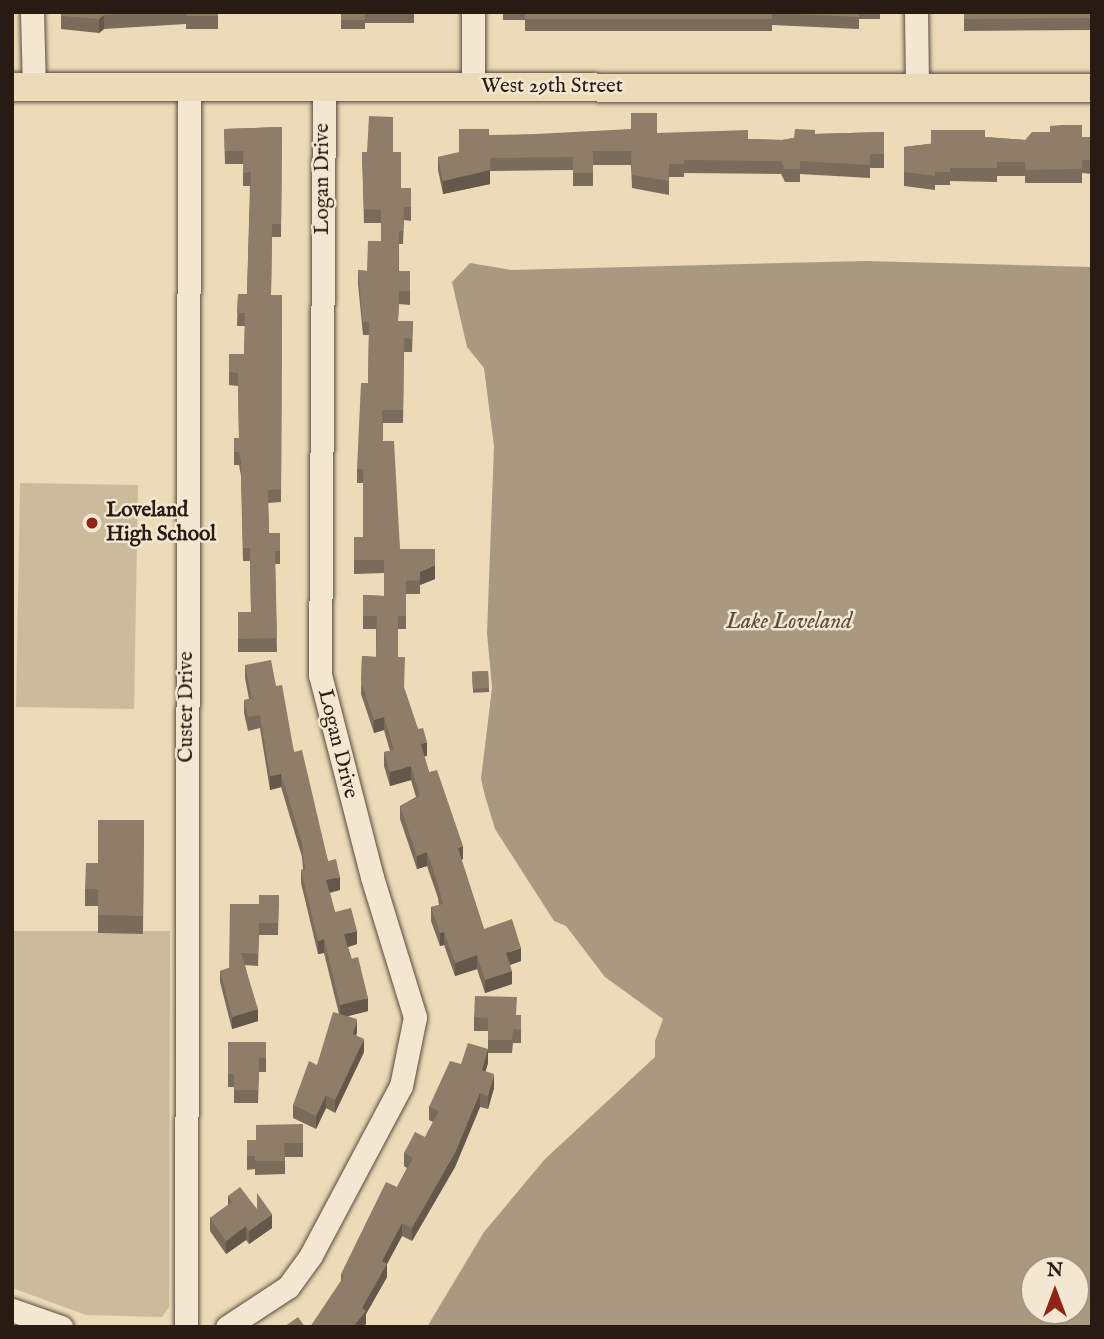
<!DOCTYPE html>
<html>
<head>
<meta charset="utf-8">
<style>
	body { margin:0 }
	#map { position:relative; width:1104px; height:1339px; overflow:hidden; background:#ecdab8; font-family:"IM FELL English",serif }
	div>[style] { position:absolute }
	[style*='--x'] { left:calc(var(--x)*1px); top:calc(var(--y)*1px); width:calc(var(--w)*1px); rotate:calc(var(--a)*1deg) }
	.green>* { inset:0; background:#cbba9c; transform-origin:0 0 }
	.water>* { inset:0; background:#a99980 }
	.roads { filter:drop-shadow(0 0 2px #594b3c) drop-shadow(0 0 2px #594b3c) }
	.minor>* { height:23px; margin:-11.5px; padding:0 11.5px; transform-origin:11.5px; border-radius:11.5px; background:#f3e7d1 }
	.major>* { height:28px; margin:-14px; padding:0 14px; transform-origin:14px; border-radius:14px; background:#ecdab8 }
	.wall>* { inset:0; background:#7a6c5a; transform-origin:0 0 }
	.shaded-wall>* { inset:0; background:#63584a }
	.building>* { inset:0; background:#8e7e69; transform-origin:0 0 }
	.dots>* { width:19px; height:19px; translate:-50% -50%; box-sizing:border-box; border:4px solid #f3e7d1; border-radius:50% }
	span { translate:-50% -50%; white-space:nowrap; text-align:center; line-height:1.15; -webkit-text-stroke:5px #f3e7d1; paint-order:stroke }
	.street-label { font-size:21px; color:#281b13 }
	.poi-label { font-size:21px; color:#281b13; font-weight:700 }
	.left { translate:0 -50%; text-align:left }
	.water-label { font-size:23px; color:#5c4d3f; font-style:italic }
	.frame { position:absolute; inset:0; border:14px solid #281b13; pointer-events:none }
	.north { position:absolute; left:1020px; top:1255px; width:70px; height:70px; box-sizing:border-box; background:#f3e7d1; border:2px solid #a29585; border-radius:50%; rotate:0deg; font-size:19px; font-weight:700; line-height:28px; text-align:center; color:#281b13 }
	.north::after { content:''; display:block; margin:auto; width:24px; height:32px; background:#8f2418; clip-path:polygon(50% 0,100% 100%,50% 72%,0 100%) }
</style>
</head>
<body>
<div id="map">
	<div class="green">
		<div style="left:20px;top:483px;width:118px;height:224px;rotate:1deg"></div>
		<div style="clip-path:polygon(12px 931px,170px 931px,169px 1307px,162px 1317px,86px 1315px,12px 1288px)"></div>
	</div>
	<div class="water">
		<div style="clip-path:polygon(evenodd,865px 261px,1092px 267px,1092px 1327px,427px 1327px,484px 1232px,545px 1159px,655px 1057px,655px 1041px,663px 1019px,605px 977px,566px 926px,554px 921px,495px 829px,485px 796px,481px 779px,492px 688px,487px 633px,494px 446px,484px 368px,467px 347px,452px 282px,470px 263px,511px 270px,865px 261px,1034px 1269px,1076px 1269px,1076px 1311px,1034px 1311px,1034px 1269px)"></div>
	</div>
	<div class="roads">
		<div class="minor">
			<div style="--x:32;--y:12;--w:75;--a:88.5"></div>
			<div style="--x:473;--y:12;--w:75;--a:90"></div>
			<div style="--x:916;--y:12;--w:75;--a:89.2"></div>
			<div style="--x:12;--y:1310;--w:52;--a:19.1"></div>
			<div style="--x:186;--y:1327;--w:1240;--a:-89.86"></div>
			<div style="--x:227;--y:1327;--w:73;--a:-33.3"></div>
			<div style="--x:288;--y:1287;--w:39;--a:-54"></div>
			<div style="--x:311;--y:1255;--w:191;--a:-62"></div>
			<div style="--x:401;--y:1086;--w:70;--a:-78.5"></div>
			<div style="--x:415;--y:1017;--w:146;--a:-107.1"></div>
			<div style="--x:372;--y:877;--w:209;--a:-104.4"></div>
			<div style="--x:320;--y:675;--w:588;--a:-89.61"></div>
		</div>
		<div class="major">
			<div style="--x:12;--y:87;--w:1080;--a:0.05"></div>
		</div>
	</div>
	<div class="wall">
		<div style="clip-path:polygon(61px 12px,218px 12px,218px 29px,186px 29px,186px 24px,104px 29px,99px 33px,61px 29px)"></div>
		<div style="clip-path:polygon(341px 12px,414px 13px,414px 23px,365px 23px,365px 29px,341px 29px)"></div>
		<div style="clip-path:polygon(503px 12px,880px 12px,880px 19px,859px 19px,859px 29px,772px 25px,772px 31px,525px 31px,525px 20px,503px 20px)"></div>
		<div style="clip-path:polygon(948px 12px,1092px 12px,1092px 30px,964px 31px,964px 12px)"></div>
		<div style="clip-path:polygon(282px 127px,281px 237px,272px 237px,271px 295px,282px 295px,281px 502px,268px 503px,269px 533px,280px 533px,280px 564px,275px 564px,277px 652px,238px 652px,238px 612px,251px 612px,250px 561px,243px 561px,241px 476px,239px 465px,234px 465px,234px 438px,239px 438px,238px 386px,229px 385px,229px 354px,244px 354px,245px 326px,237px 326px,238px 294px,247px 294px,250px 186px,243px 186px,243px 164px,225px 164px,224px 129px)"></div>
		<div style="clip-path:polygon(884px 132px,884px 168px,870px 168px,870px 178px,800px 174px,800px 182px,785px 182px,781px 174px,684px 173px,684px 177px,669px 177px,669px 195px,632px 188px,631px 165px,593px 165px,593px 186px,573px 186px,573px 170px,490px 171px,490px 184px,443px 194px,438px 170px,438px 157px,459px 153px,489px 135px,657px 133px,748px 139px,782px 140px,815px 134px)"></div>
		<div style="clip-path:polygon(985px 137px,1025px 140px,1092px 137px,1092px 174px,1082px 173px,1082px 183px,1025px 183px,1025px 176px,997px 176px,997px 182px,950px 181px,950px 185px,935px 185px,935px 190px,904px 186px,904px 147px)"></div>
		<div style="clip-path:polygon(362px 152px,393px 152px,401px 188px,411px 188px,411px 221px,404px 220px,403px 244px,399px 244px,399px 271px,410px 271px,410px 305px,399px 304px,398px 321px,413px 321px,412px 352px,404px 352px,403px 423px,383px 423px,383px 441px,400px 549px,435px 579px,420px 585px,420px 594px,406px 594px,406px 629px,398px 629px,398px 657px,404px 688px,427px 756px,424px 756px,429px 772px,463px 859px,461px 860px,484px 929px,521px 961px,510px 965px,512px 984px,485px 993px,477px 969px,455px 976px,444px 945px,440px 946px,431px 921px,431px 907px,439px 905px,438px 898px,427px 866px,417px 869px,400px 819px,400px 806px,416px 797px,411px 780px,390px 786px,384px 766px,384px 752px,390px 751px,384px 730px,374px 733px,361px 694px,362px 656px,376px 657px,376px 629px,363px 629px,363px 595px,384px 596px,384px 573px,354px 574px,354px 537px,363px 537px,363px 483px,357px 483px,357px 469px,368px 383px,369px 335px,363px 335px,358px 284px,358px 270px,367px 271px,381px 241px,381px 223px,364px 223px)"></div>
		<div style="clip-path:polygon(245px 665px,276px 686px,294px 752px,328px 861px,340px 890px,330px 893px,335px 912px,357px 944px,348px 947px,368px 1011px,348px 1016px,357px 1032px,356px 1035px,364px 1052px,335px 1113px,326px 1108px,316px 1129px,293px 1118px,293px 1105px,317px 1065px,339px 1014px,324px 953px,318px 954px,301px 883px,301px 870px,303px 869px,302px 857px,281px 787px,270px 790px,260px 728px,248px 731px,244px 713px,244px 700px,249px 699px,245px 678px)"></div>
		<div style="left:488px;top:671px;width:21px;height:16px;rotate:87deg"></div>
		<div style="clip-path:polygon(144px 820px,143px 934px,98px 933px,98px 906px,85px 906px,85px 889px,98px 863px)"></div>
		<div style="clip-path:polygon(279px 895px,278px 935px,259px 935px,258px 966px,245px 965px,258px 1021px,232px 1029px,220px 982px,220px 971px,229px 968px,259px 904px)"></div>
		<div style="clip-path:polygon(521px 1015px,521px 1043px,513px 1043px,512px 1053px,488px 1053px,488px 1063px,485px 1072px,494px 1088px,488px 1109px,480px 1107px,455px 1167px,412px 1241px,402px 1236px,387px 1264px,387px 1277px,366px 1314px,366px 1324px,341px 1282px,341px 1274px,397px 1187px,407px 1168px,404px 1166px,404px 1153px,425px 1137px,433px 1122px,429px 1120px,429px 1107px,461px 1064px,488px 1049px,488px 1031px,474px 1031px,474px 1017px)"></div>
		<div style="clip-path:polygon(228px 1042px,266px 1042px,266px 1072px,259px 1072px,258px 1103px,234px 1103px,234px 1087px,228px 1087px)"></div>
		<div style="clip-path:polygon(247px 1140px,303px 1143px,303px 1157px,285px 1157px,285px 1174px,255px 1175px,255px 1169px,247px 1170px)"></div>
		<div style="clip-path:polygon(228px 1196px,272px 1228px,249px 1244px,246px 1240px,226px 1254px,210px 1231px,210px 1218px,228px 1205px)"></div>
	</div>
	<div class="shaded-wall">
		<div style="clip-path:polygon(104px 15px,104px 29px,99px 33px,99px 19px)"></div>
		<div style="clip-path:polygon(490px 170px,490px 184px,443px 194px,443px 181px)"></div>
		<div style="clip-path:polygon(435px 565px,435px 579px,420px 585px,420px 572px)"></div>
		<div style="clip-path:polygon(384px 717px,384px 730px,374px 733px,374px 720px)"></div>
		<div style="clip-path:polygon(427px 742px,427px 756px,421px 757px,421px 744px)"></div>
		<div style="clip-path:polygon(411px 766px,411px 780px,390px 786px,390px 772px)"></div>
		<div style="clip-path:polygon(281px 774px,281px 787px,270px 790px,270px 776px)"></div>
		<div style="clip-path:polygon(463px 846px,463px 859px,458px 861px,458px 848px)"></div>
		<div style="clip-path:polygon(427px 852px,427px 866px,417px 869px,417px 856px)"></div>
		<div style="clip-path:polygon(340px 877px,340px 890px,326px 893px,326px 880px)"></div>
		<div style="clip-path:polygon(357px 931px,357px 944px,344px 948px,344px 934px)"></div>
		<div style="clip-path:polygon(444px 932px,444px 945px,440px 946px,440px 933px)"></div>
		<div style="clip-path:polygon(324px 939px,324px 953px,318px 954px,318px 941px)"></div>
		<div style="clip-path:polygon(521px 948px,521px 961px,506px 966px,506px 953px)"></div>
		<div style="clip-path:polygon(477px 955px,477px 969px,455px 976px,455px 963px)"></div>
		<div style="clip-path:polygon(512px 971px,512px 984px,485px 993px,485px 980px)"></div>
		<div style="clip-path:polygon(368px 998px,368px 1011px,340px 1018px,340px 1005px)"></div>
		<div style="clip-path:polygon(258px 1009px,258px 1021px,232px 1029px,232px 1017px)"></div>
		<div style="clip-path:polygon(357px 1019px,357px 1032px,353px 1047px,353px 1034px)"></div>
		<div style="clip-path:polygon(364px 1039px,364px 1052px,335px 1113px,335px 1100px)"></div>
		<div style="clip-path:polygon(488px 1049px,488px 1063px,482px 1084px,482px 1070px)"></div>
		<div style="clip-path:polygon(494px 1074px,494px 1088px,488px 1109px,488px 1096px)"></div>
		<div style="clip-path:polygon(480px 1093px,480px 1107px,455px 1167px,412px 1241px,412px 1228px)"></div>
		<div style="clip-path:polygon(326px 1095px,326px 1108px,316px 1129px,316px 1116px)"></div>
		<div style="clip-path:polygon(272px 1214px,272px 1228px,249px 1244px,249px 1231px)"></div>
		<div style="clip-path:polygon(402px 1223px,402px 1236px,387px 1264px,387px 1277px,366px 1314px,366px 1324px,364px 1327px,353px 1327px,382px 1261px)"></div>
		<div style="clip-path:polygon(246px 1226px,246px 1240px,226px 1254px,226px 1241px)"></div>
	</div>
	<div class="building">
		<div style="clip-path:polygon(61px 12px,154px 12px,104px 15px,99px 19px,61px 16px)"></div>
		<div style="left:186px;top:12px;width:32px;height:4px"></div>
		<div style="clip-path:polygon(341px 12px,414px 12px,414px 14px,365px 14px,365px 20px,341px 20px)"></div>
		<div style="clip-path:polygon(525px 12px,859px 12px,859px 17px,772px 13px,772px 19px,525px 19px)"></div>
		<div style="clip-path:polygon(964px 12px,1092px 12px,1092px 18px,964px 19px)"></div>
		<div style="clip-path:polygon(631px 113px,657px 113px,657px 133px,748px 130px,748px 139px,782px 140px,794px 138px,795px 129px,815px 130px,815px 134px,884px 132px,884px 154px,870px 154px,870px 165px,800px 161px,800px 169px,785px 169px,781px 161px,684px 160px,684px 164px,669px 164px,669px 181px,632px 175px,631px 151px,593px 151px,593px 173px,573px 173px,573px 157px,490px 158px,490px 170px,443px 181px,438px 157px,459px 152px,459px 129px,489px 129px,489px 135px,517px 135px,631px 129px)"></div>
		<div style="clip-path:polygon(369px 116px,393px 117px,393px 152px,401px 152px,401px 188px,411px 188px,411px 207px,404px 207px,403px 231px,399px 231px,398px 271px,410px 271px,410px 291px,399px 291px,398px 321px,413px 321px,412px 339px,404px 338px,403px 410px,382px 410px,383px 441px,394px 441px,400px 549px,435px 549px,435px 565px,420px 572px,420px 580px,406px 581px,406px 616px,398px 616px,398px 657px,405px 657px,404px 687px,418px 729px,423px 728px,427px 742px,421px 744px,429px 772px,437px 770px,463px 846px,458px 848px,484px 929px,512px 919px,521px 948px,506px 953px,512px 971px,485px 980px,477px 955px,455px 963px,444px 932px,440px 933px,431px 907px,443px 904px,438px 885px,427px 852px,417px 856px,400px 806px,420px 796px,411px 766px,390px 772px,384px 752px,394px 750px,384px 717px,374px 720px,361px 681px,362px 656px,376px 657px,377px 616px,363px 616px,363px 595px,384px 596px,384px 560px,354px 560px,354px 537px,363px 537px,363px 469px,357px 469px,361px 383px,368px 383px,369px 322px,363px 322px,358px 270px,367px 271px,368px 241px,381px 241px,381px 210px,364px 209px,362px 152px,367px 152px)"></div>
		<div style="clip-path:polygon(1062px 125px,1082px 125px,1082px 137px,1092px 137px,1092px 160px,1082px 160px,1082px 169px,1025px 170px,1025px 162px,997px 162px,997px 168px,950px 168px,950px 172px,935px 172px,935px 176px,904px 172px,904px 147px,931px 144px,931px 130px,985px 130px,985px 137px,1025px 140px,1032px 132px,1050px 132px,1050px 126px)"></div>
		<div style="clip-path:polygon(282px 127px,281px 224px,272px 224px,271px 295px,282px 295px,281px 489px,268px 490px,269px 533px,280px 533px,280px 551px,275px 551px,277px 638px,238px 639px,238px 612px,251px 612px,250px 548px,243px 548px,241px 463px,239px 452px,234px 452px,234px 438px,239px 438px,238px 373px,229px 372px,229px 354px,244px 354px,245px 313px,237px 313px,238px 294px,247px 294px,251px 172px,243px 173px,243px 151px,225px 151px,224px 129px)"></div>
		<div style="clip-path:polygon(271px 660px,276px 686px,282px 685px,294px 752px,302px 750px,328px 861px,336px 859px,340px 877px,326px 880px,335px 912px,351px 908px,357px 931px,344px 934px,351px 959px,358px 957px,368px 998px,340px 1005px,324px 939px,318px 941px,301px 870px,305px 869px,302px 843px,281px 774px,270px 776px,260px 715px,248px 717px,244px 700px,252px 699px,245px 665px)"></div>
		<div style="left:488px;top:671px;width:17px;height:16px;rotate:87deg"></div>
		<div style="clip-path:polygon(98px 820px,144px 820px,143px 916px,98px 915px,98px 889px,85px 889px,86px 863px,98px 863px)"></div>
		<div style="clip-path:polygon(259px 895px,279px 895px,278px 923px,259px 923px,258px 954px,241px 953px,258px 1009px,232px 1017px,220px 971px,229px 968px,230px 904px,259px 904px)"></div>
		<div style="clip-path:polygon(475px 996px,517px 997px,516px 1015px,521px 1015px,521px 1030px,513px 1029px,512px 1040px,488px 1040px,488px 1018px,474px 1017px)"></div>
		<div style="clip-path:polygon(333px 1012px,357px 1019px,353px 1034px,364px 1039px,335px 1100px,326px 1095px,316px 1116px,293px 1105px,309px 1061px,317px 1065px)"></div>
		<div style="clip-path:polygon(228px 1042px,266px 1042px,266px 1058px,259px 1058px,258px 1090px,234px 1090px,234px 1074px,228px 1074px)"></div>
		<div style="clip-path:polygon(468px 1043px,488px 1049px,482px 1070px,494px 1074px,488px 1096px,480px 1093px,455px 1153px,412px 1228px,402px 1223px,382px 1261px,387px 1264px,362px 1308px,366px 1311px,353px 1327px,310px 1327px,344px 1276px,341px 1274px,386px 1182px,397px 1187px,413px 1158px,404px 1153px,415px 1132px,425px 1137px,439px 1111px,429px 1107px,450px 1061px,461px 1064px)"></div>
		<div style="clip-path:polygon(303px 1124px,303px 1143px,284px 1143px,285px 1161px,255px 1161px,255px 1156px,247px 1156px,247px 1140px,256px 1140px,256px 1125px)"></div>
		<div style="clip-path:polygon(240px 1187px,257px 1209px,257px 1193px,272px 1214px,249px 1231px,246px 1226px,226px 1241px,210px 1218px,232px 1202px,228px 1196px)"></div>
		<div style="clip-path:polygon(298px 1317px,305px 1327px,284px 1327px)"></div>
	</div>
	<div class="dots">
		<div style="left:92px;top:523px;background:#8f2418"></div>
	</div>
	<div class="street-label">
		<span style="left:552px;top:87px">West 29th Street</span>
		<span style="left:323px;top:179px;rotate:-90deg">Logan Drive</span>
		<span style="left:187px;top:707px;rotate:-90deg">Custer Drive</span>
		<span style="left:337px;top:744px;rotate:76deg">Logan Drive</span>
	</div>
	<div class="poi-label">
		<span class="left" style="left:106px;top:523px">Loveland<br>High School</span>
	</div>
	<div class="water-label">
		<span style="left:789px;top:622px">Lake Loveland</span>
	</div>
	<div class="frame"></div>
	<div class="north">N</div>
</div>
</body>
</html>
